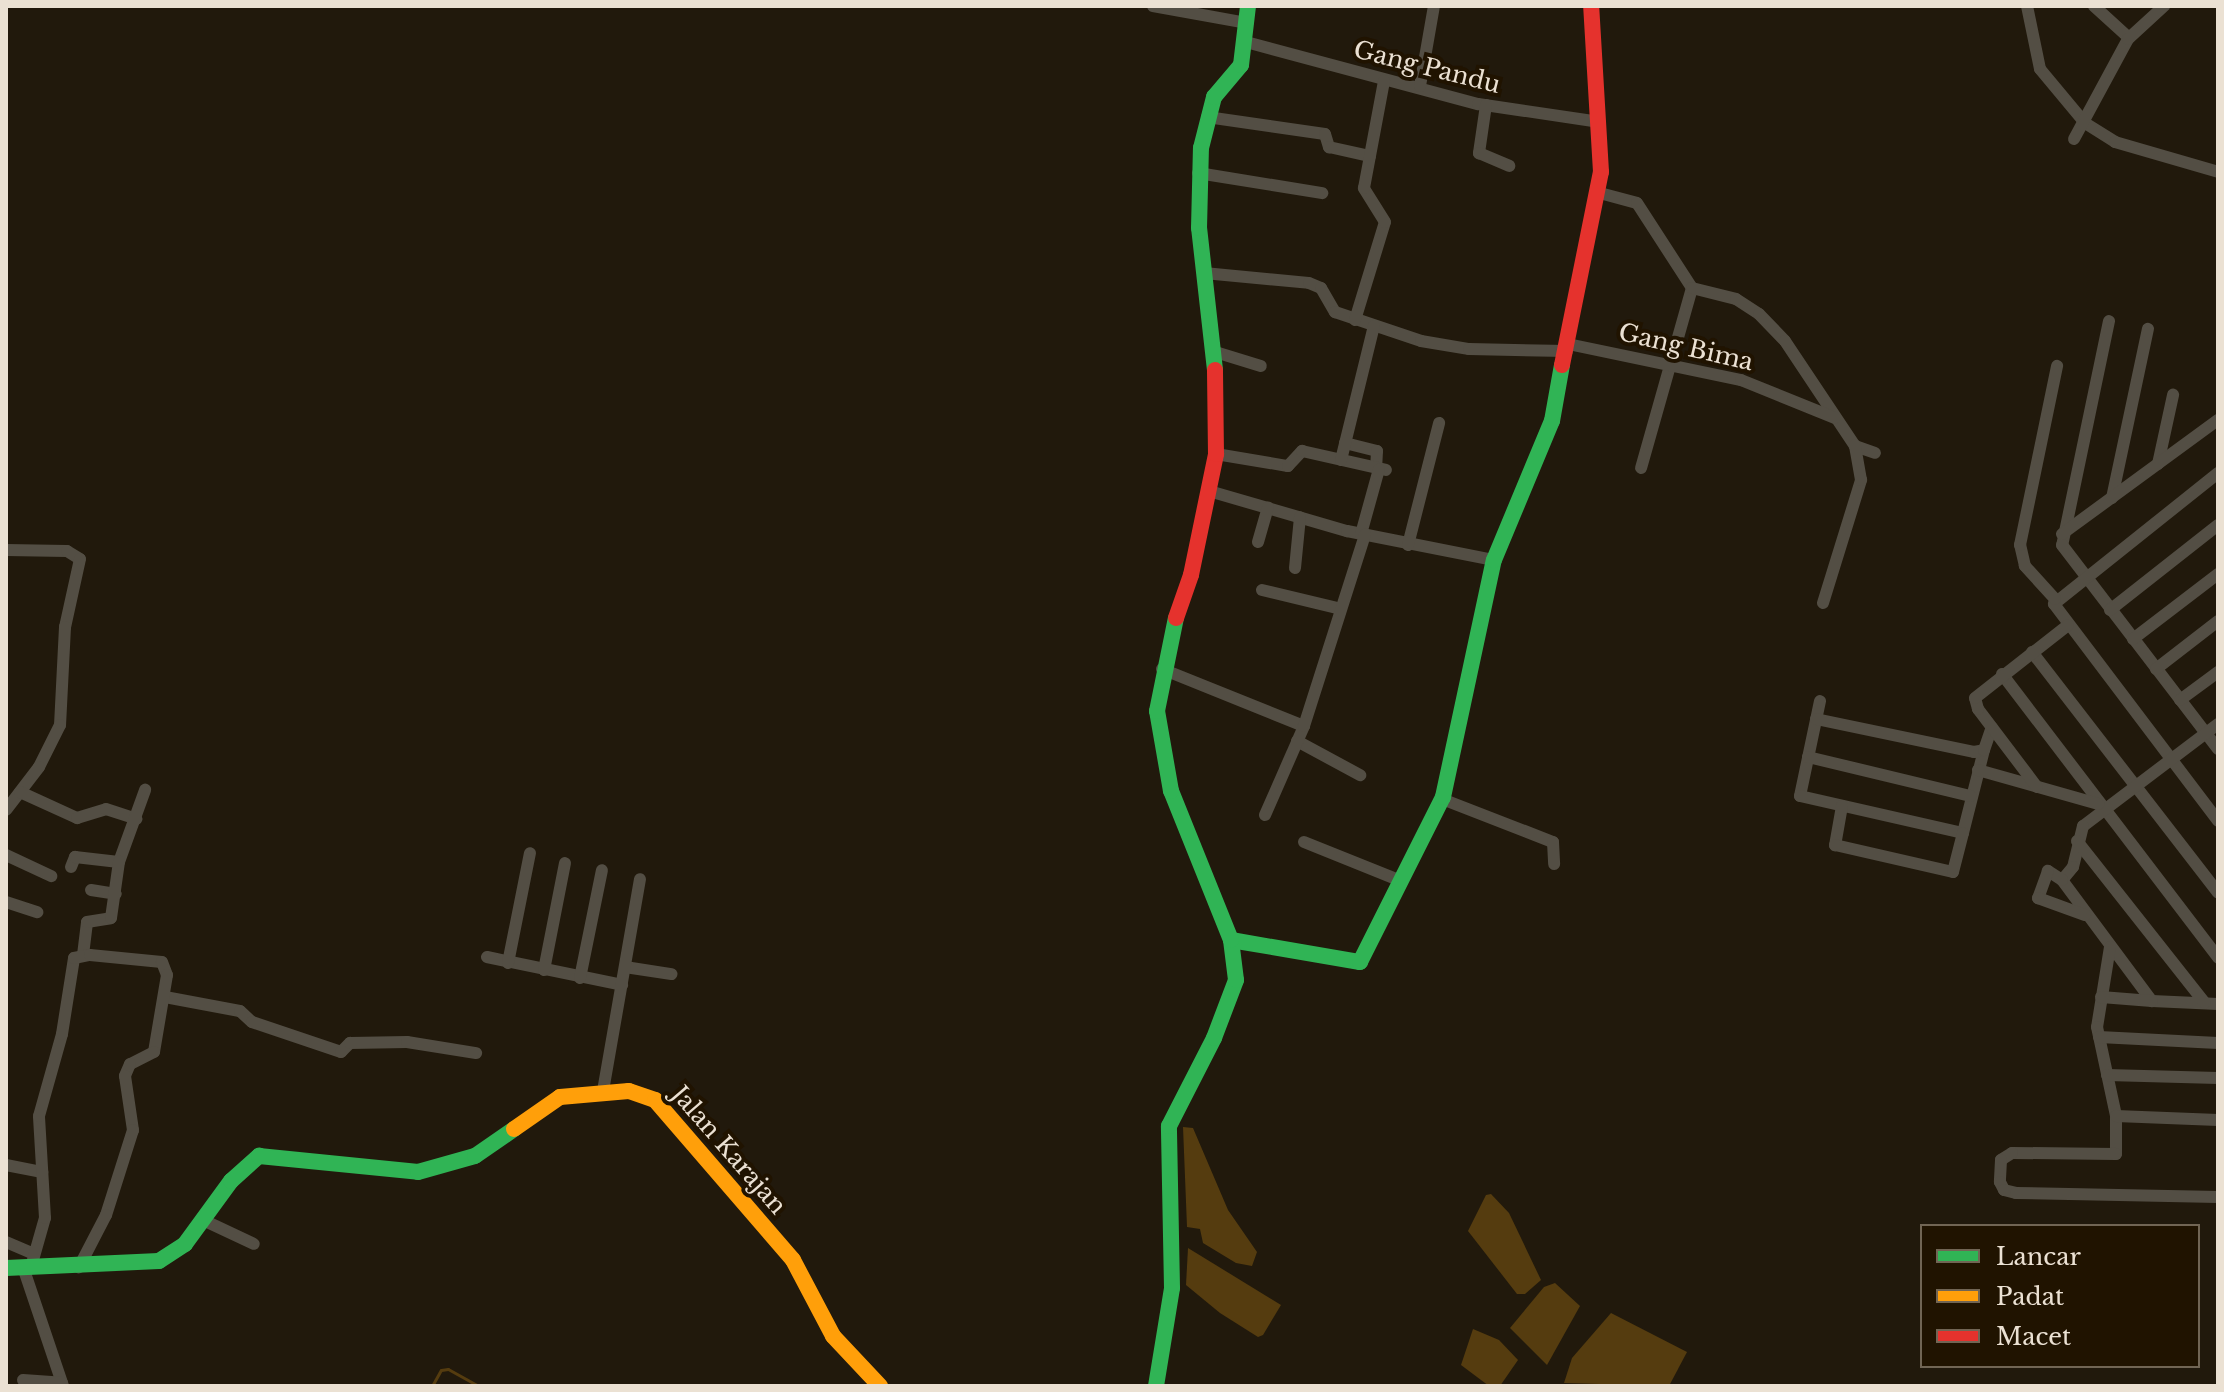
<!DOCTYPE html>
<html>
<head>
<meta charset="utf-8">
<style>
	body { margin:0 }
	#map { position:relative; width:2224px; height:1392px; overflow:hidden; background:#21190c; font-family:"Libre Baskerville",serif }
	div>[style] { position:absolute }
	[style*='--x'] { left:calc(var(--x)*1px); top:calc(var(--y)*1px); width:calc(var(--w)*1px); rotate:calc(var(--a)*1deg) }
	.water>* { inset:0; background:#553c0f }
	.stream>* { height:3px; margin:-1.5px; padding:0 1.5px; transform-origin:1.5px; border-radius:1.5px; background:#553c0f }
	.street>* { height:12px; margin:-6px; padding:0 6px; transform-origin:6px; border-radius:6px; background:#534e44 }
	.fast>* { height:16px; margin:-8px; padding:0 8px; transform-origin:8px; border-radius:8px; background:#30b455 }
	.slow>* { height:16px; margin:-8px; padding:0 8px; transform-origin:8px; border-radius:8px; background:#ff9f0a }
	.jam>* { height:16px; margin:-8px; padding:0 8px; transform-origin:8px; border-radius:8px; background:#e5322d }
	span { translate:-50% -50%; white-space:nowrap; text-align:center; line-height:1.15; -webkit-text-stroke:8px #201300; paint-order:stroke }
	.street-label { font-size:24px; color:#ebe1d3 }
	.frame { position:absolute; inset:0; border:8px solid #ebe1d3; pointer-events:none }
	.legend { position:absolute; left:1920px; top:1224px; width:280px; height:144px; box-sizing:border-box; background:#201300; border:2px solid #716554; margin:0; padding:10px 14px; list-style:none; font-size:24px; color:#ebe1d3 }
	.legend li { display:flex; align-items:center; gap:16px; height:40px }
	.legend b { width:40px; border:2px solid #716554 }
</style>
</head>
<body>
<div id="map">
	<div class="water">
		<div style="clip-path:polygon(1183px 1127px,1193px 1128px,1228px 1210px,1257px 1252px,1252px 1266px,1236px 1263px,1203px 1243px,1200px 1229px,1187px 1227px)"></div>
		<div style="clip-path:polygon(1491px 1194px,1509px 1213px,1541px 1280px,1525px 1294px,1517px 1294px,1468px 1231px,1486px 1195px)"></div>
		<div style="clip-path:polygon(1188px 1248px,1281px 1305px,1263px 1335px,1258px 1337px,1220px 1313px,1186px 1285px)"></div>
		<div style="clip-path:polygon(1555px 1283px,1580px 1306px,1547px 1365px,1510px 1328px,1544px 1287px)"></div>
		<div style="clip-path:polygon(1611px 1313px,1687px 1352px,1669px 1386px,1564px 1383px,1572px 1358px)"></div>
		<div style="clip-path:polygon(1473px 1329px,1499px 1340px,1518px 1360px,1500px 1386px,1489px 1386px,1461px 1365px)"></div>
	</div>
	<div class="stream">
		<div style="--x:432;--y:1386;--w:18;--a:-61"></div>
		<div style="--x:441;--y:1370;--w:7;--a:-8"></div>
		<div style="--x:448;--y:1369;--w:35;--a:29"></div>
	</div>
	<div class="street">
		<div style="--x:1153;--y:6;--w:96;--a:10.3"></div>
		<div style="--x:2027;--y:6;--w:64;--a:78.3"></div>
		<div style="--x:2040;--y:69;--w:70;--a:50.2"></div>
		<div style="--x:2085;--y:123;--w:36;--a:32"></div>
		<div style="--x:2115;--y:142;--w:107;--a:16.2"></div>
		<div style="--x:2094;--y:6;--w:47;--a:42.4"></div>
		<div style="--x:1246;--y:42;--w:240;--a:15"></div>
		<div style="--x:1478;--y:104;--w:123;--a:8.4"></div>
		<div style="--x:1420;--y:86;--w:81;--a:-80.1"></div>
		<div style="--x:1486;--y:105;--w:49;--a:98.3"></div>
		<div style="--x:1479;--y:153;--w:33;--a:23"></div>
		<div style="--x:1207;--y:117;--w:119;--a:8.2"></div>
		<div style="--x:1325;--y:134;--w:14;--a:73"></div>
		<div style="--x:1329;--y:147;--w:42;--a:12.4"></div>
		<div style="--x:2074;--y:139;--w:114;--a:-61.6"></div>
		<div style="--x:2128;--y:39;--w:49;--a:-42.5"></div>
		<div style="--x:1198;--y:173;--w:126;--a:9.2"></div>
		<div style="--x:1596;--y:192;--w:42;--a:15"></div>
		<div style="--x:1637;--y:203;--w:101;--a:57.1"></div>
		<div style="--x:1692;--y:288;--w:187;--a:105.8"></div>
		<div style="--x:1204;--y:273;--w:105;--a:5.4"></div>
		<div style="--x:1309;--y:283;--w:13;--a:23"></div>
		<div style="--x:1321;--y:288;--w:28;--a:60"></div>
		<div style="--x:1335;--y:312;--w:91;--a:18.6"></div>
		<div style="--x:1421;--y:341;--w:49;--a:9.5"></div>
		<div style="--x:1469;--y:349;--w:98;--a:1.2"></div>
		<div style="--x:1692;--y:288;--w:45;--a:14"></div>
		<div style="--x:1736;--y:299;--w:27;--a:33"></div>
		<div style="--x:1759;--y:314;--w:37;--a:46"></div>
		<div style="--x:1785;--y:341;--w:126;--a:56.3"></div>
		<div style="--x:1855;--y:446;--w:21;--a:19"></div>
		<div style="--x:1355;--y:320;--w:102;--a:-73"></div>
		<div style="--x:1385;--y:222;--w:40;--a:-122"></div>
		<div style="--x:1364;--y:188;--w:109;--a:-79.4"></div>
		<div style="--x:2109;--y:321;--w:229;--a:101.8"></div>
		<div style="--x:2062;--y:545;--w:257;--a:52.6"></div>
		<div style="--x:1568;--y:344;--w:177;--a:11.8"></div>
		<div style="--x:1741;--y:380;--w:101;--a:22"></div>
		<div style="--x:1212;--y:351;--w:51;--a:17"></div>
		<div style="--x:1345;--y:443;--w:33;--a:14"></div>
		<div style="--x:1377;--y:451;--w:17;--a:93"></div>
		<div style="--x:1216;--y:454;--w:73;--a:9.5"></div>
		<div style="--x:1288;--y:466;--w:21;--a:-47"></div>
		<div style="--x:1302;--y:451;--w:86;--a:12.7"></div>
		<div style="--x:1341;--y:460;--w:138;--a:-76.2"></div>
		<div style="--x:2158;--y:464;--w:71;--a:-77.7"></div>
		<div style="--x:2218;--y:473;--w:210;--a:141.4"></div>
		<div style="--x:2054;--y:604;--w:272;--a:52.9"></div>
		<div style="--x:1209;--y:491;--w:144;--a:16.2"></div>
		<div style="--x:1347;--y:531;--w:150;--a:11.2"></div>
		<div style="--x:2112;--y:498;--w:173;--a:-78"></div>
		<div style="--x:1361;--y:534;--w:67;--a:-74.5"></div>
		<div style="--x:2062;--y:534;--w:193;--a:-36.2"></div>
		<div style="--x:1258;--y:542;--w:36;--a:-74"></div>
		<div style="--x:1408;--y:545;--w:126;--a:-75.7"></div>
		<div style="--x:6;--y:550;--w:61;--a:0.9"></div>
		<div style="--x:67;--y:551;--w:15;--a:32"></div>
		<div style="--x:80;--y:559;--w:70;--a:102.4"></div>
		<div style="--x:65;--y:627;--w:98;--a:92.9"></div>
		<div style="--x:60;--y:725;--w:47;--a:116.6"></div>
		<div style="--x:39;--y:767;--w:54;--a:127.5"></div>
		<div style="--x:1295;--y:568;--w:51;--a:-84.4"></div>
		<div style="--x:1262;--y:590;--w:81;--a:13.5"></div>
		<div style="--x:2055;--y:599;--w:45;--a:-132.3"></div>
		<div style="--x:2025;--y:566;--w:22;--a:-103"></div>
		<div style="--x:2020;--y:545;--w:183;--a:-78.3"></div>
		<div style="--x:1823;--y:603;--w:129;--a:-72.8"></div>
		<div style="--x:1861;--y:480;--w:35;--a:-100"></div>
		<div style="--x:2110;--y:610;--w:137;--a:-38.2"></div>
		<div style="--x:2133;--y:639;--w:107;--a:-37.4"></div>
		<div style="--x:2032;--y:652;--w:304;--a:52.3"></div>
		<div style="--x:1162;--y:669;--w:153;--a:21.9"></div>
		<div style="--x:2156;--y:669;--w:78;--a:-37.7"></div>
		<div style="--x:2002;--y:674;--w:357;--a:52.7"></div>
		<div style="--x:2180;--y:700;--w:47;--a:-36.4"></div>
		<div style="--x:1820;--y:701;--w:97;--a:101.9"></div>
		<div style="--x:1800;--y:796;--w:167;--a:12.8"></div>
		<div style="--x:1963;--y:833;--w:86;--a:-75.8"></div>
		<div style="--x:1816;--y:719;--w:161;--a:11.8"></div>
		<div style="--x:1974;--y:752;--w:10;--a:-11"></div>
		<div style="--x:1984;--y:750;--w:24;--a:-71"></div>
		<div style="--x:2218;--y:724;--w:169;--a:142.9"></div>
		<div style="--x:2083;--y:826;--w:42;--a:103.7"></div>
		<div style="--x:2073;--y:867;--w:17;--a:130"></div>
		<div style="--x:2062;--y:880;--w:151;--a:53.4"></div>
		<div style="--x:2152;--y:1001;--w:66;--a:2.6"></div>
		<div style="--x:1297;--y:741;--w:72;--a:28.4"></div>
		<div style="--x:1808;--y:757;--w:167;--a:13.5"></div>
		<div style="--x:1978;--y:770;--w:125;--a:15.8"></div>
		<div style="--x:2037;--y:787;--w:98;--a:-127.1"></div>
		<div style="--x:1978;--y:709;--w:11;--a:-105"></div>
		<div style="--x:1975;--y:698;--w:118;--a:-38.1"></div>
		<div style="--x:20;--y:792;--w:63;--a:24.5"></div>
		<div style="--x:77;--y:818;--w:30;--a:-17"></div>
		<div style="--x:106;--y:809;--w:32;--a:18"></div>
		<div style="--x:1442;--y:799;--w:119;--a:21.2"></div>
		<div style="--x:1553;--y:842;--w:22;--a:87"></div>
		<div style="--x:1842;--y:806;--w:40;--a:100"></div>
		<div style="--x:1835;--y:845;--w:121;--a:12.9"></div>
		<div style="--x:1953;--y:872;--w:40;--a:-75.6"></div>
		<div style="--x:1265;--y:815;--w:97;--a:-66.3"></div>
		<div style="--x:1304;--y:726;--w:201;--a:-72.3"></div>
		<div style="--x:2077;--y:841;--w:206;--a:51.7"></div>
		<div style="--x:1304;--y:842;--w:105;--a:21.9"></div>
		<div style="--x:6;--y:855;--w:50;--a:25"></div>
		<div style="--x:71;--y:867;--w:11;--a:-68"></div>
		<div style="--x:75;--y:857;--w:44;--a:6.5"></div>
		<div style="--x:119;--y:862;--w:77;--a:-70.1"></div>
		<div style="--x:2062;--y:880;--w:17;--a:-147"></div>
		<div style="--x:2048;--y:871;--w:29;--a:110"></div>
		<div style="--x:2038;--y:898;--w:50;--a:19.9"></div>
		<div style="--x:91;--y:890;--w:25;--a:9"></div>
		<div style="--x:6;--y:902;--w:33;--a:18"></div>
		<div style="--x:2110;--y:947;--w:81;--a:99.2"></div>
		<div style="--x:2097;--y:1027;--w:91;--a:77.9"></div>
		<div style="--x:2116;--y:1116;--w:38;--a:90"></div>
		<div style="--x:2116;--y:1154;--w:104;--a:-179.4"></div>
		<div style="--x:2012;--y:1153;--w:13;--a:148"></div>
		<div style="--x:2001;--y:1160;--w:22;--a:93"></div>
		<div style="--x:2000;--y:1182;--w:9;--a:63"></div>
		<div style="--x:2004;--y:1190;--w:12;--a:14"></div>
		<div style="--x:2016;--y:1193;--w:202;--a:1.1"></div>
		<div style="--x:83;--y:955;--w:33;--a:-83"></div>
		<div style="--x:87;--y:922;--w:24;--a:-9"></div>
		<div style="--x:111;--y:918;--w:57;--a:-81.9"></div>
		<div style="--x:487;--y:957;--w:138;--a:11.7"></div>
		<div style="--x:508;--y:963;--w:112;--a:-78.7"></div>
		<div style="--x:625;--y:967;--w:47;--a:8.7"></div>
		<div style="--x:544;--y:970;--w:109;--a:-78.9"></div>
		<div style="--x:580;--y:978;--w:110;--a:-78.5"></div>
		<div style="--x:165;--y:997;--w:76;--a:10.6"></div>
		<div style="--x:240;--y:1011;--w:16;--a:43"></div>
		<div style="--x:252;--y:1022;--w:94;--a:18.6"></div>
		<div style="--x:341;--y:1052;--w:13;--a:-45"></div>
		<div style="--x:350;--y:1043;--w:57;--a:-1"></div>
		<div style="--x:407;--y:1042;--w:70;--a:9.1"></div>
		<div style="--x:2101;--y:997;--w:51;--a:4.5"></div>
		<div style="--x:2099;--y:1037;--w:119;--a:2.9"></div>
		<div style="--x:2107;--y:1075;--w:111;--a:1.5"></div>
		<div style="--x:603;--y:1091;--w:215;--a:-80.1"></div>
		<div style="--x:2116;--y:1116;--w:102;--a:2.2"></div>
		<div style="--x:6;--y:1165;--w:37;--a:11"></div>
		<div style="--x:203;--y:1220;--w:56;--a:25.2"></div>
		<div style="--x:6;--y:1242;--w:28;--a:23"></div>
		<div style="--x:23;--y:1267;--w:126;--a:71.4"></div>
		<div style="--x:31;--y:1267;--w:51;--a:-74.1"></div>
		<div style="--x:45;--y:1218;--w:102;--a:-93.4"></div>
		<div style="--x:39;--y:1116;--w:85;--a:-74.3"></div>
		<div style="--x:62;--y:1034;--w:77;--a:-81"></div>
		<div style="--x:74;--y:958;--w:16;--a:-11"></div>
		<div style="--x:90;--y:955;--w:72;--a:5.6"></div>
		<div style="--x:162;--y:962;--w:14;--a:69"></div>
		<div style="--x:167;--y:975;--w:78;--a:99.6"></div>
		<div style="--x:154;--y:1052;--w:27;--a:153"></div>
		<div style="--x:130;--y:1064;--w:13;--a:113"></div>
		<div style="--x:125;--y:1076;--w:55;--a:81.6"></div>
		<div style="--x:133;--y:1130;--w:89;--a:107.6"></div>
		<div style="--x:106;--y:1215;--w:59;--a:117.4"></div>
		<div style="--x:23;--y:1380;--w:39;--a:4"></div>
	</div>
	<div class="fast">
		<div style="--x:1215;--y:370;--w:143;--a:-96.4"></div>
		<div style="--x:1199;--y:228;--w:80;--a:-88.6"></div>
		<div style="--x:1201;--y:148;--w:53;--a:-75.7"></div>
		<div style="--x:1214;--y:97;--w:42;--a:-49.8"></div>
		<div style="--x:1241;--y:65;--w:59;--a:-83.2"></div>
		<div style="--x:1231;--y:940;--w:131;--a:9.7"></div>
		<div style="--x:1360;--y:962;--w:185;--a:-63.3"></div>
		<div style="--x:1443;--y:797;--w:242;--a:-77.9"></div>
		<div style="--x:1494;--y:560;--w:151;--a:-67.4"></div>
		<div style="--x:1552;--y:421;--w:57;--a:-79.9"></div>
		<div style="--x:6;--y:1268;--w:153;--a:-2.6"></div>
		<div style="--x:159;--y:1261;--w:31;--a:-33"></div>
		<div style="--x:185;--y:1244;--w:78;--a:-53.9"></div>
		<div style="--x:231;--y:1181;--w:38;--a:-42"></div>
		<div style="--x:259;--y:1156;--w:160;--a:5.7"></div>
		<div style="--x:418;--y:1172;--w:59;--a:-15.7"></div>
		<div style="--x:475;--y:1156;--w:47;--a:-34.7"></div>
		<div style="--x:1156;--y:1386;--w:99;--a:-80.7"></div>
		<div style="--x:1172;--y:1288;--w:162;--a:-91.1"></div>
		<div style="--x:1169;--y:1126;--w:99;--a:-62.9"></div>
		<div style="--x:1214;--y:1038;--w:62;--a:-69.2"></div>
		<div style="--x:1236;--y:980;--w:40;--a:-97.1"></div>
		<div style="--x:1231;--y:940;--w:161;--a:-111.9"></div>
		<div style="--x:1171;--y:791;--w:81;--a:-99.9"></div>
		<div style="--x:1157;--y:711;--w:95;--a:-78.5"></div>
	</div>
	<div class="slow">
		<div style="--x:514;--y:1129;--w:56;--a:-34.8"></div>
		<div style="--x:560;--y:1097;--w:69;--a:-5"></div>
		<div style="--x:629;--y:1091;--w:28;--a:19"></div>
		<div style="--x:655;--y:1100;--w:211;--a:49.2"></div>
		<div style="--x:793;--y:1260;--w:86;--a:62.2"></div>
		<div style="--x:833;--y:1336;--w:69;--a:46.8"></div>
	</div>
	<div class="jam">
		<div style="--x:1562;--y:365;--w:197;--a:-78.6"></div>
		<div style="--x:1601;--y:172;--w:166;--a:-93.4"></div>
		<div style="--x:1176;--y:618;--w:46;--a:-70.8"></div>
		<div style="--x:1191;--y:575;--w:124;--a:-78.3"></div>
		<div style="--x:1216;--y:454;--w:84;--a:-90.7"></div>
	</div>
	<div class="street-label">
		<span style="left:1427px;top:67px;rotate:14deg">Gang Pandu</span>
		<span style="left:1686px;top:347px;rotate:13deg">Gang Bima</span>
		<span style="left:729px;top:1150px;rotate:49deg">Jalan Karajan</span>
	</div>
	<div class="frame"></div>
	<ul class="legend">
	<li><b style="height:10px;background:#30b455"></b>Lancar</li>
	<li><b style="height:10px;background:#ff9f0a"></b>Padat</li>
	<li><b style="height:10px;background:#e5322d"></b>Macet</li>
	</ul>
</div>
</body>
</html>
